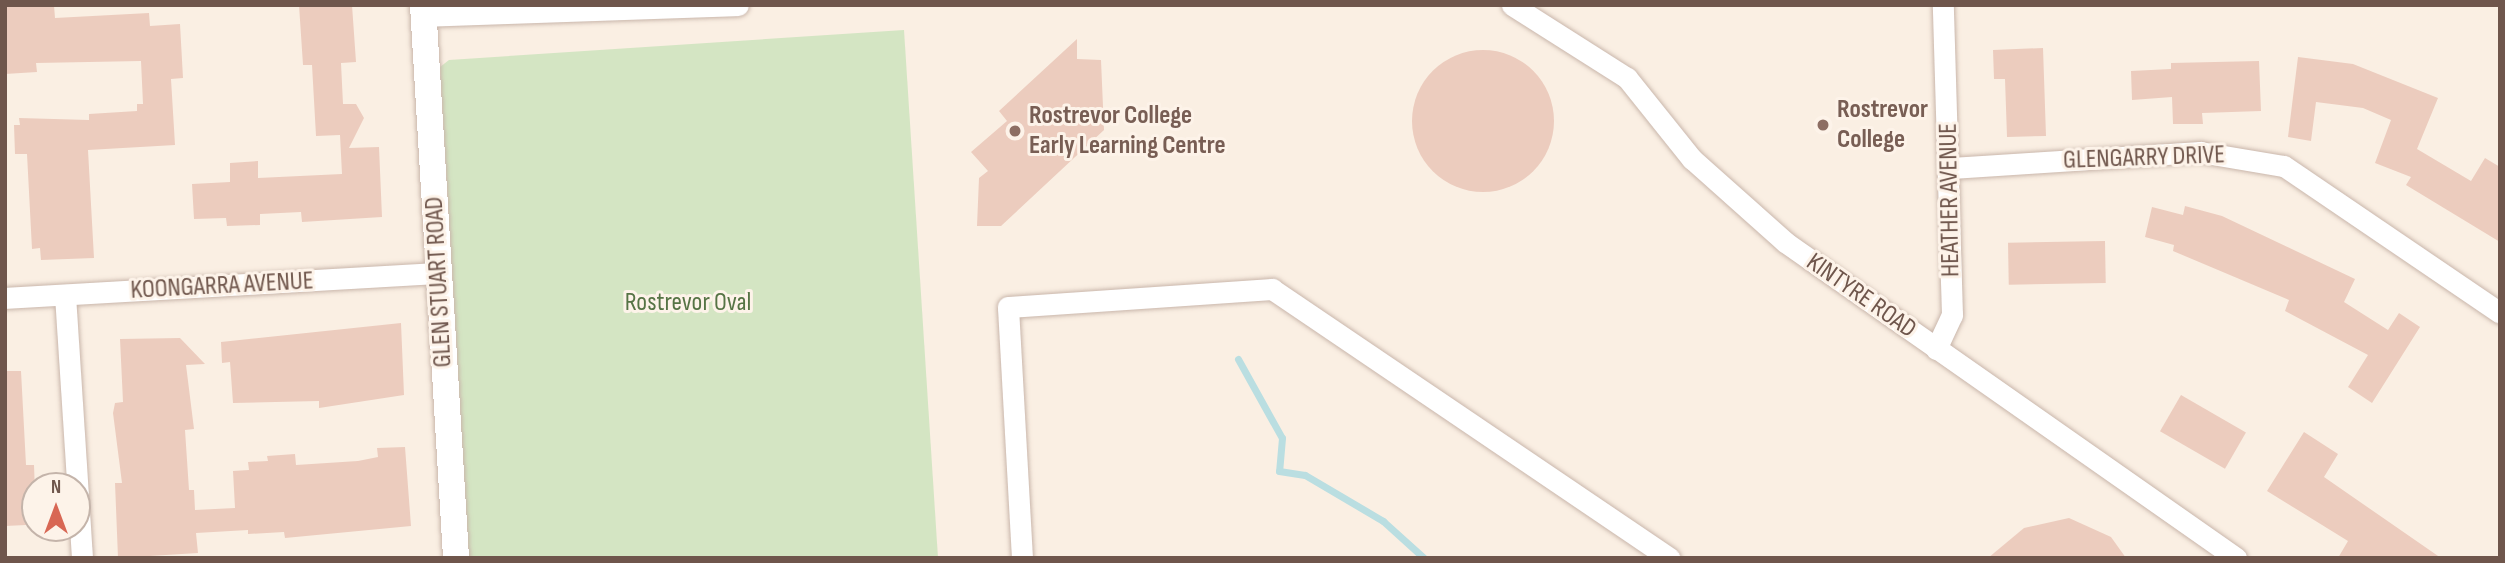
<!DOCTYPE html>
<html>
<head>
<meta charset="utf-8">
<style>
	body { margin:0 }
	#map { position:relative; width:2505px; height:563px; overflow:hidden; background:#faefe3; font-family:"Sofia Sans Condensed",sans-serif }
	div>[style] { position:absolute }
	[style*='--x'] { left:calc(var(--x)*1px); top:calc(var(--y)*1px); width:calc(var(--w)*1px); rotate:calc(var(--a)*1deg) }
	.green>* { inset:0; background:#d4e5c3 }
	.stream>* { height:7px; margin:-3.5px; padding:0 3.5px; transform-origin:3.5px; border-radius:3.5px; background:#badee1 }
	.building>* { inset:0; background:#ecccbe; transform-origin:0 0 }
	.round { border-radius:50% }
	.roads { filter:drop-shadow(0 0 2px #c9b6ab) drop-shadow(0 0 2px #c9b6ab) }
	.minor>* { height:21px; margin:-10.5px; padding:0 10.5px; transform-origin:10.5px; border-radius:10.5px; background:#fff }
	.tertiary>* { height:26px; margin:-13px; padding:0 13px; transform-origin:13px; border-radius:13px; background:#fff }
	.dots>* { width:19px; height:19px; translate:-50% -50%; box-sizing:border-box; border:4px solid #fdf3e9; border-radius:50% }
	span { translate:-50% -50%; white-space:nowrap; text-align:center; line-height:1.15; -webkit-text-stroke:6px #fdf3e9; paint-order:stroke }
	.education-label { font-size:26px; color:#785e54; font-weight:700 }
	.left { translate:0 -50%; text-align:left }
	.street-label { font-size:26px; color:#6f564c }
	.park-label { font-size:26px; color:#567445 }
	.frame { position:absolute; inset:0; border:7px solid #6f564c; pointer-events:none }
	.north { position:absolute; left:21px; top:472px; width:70px; height:70px; box-sizing:border-box; background:#fdf3e9; border:2px solid #c4b4aa; border-radius:50%; rotate:0deg; font-size:19px; font-weight:700; line-height:28px; text-align:center; color:#6f564c }
	.north::after { content:''; display:block; margin:auto; width:24px; height:32px; background:#d86754; clip-path:polygon(50% 0,100% 100%,50% 72%,0 100%) }
</style>
</head>
<body>
<div id="map">
	<div class="green">
		<div style="clip-path:polygon(904px 30px,938px 558px,469px 558px,440px 67px,449px 60px)"></div>
	</div>
	<div class="stream">
		<div style="--x:1238;--y:359;--w:90;--a:60.9"></div>
		<div style="--x:1282;--y:438;--w:33;--a:95"></div>
		<div style="--x:1279;--y:471;--w:26;--a:9"></div>
		<div style="--x:1305;--y:475;--w:91;--a:30.5"></div>
		<div style="--x:1383;--y:521;--w:55;--a:42.1"></div>
	</div>
	<div class="building">
		<div style="clip-path:polygon(5px 5px,54px 5px,55px 18px,149px 13px,150px 26px,180px 24px,183px 78px,171px 79px,175px 145px,88px 150px,94px 258px,41px 260px,40px 248px,32px 249px,27px 154px,15px 154px,14px 125px,20px 125px,19px 118px,89px 120px,89px 114px,137px 111px,137px 104px,143px 104px,141px 61px,36px 63px,37px 72px,5px 74px)"></div>
		<div style="clip-path:polygon(299px 5px,352px 5px,356px 62px,341px 63px,343px 104px,356px 104px,364px 118px,349px 148px,379px 147px,382px 217px,302px 222px,301px 212px,260px 214px,260px 225px,227px 226px,226px 218px,194px 219px,192px 184px,230px 182px,230px 163px,258px 161px,258px 178px,342px 174px,340px 135px,316px 136px,312px 65px,303px 65px)"></div>
		<div style="clip-path:polygon(1077px 39px,1077px 59px,1101px 60px,1104px 130px,1001px 226px,977px 226px,979px 178px,988px 171px,971px 152px,1007px 121px,999px 111px)"></div>
		<div style="clip-path:polygon(2043px 48px,2046px 136px,2007px 137px,2005px 79px,1994px 79px,1993px 50px)"></div>
		<div class="round" style="left:1412px;top:50px;width:142px;height:142px"></div>
		<div style="clip-path:polygon(2298px 57px,2353px 64px,2438px 98px,2417px 149px,2471px 181px,2485px 158px,2500px 167px,2500px 242px,2406px 185px,2411px 177px,2375px 163px,2391px 120px,2363px 108px,2316px 102px,2311px 141px,2288px 137px)"></div>
		<div style="clip-path:polygon(2259px 61px,2261px 111px,2202px 113px,2203px 124px,2173px 124px,2172px 97px,2132px 100px,2131px 71px,2171px 69px,2171px 63px)"></div>
		<div style="clip-path:polygon(2185px 206px,2222px 216px,2355px 279px,2344px 302px,2388px 330px,2399px 313px,2420px 327px,2372px 403px,2348px 387px,2368px 355px,2285px 311px,2289px 300px,2173px 251px,2174px 245px,2145px 237px,2152px 207px,2183px 215px)"></div>
		<div style="left:2105px;top:241px;width:42px;height:97px;rotate:89deg"></div>
		<div style="clip-path:polygon(401px 323px,404px 395px,319px 408px,319px 401px,233px 403px,230px 362px,222px 363px,221px 342px)"></div>
		<div style="clip-path:polygon(180px 338px,205px 364px,186px 365px,194px 429px,185px 430px,189px 490px,194px 490px,195px 510px,235px 508px,233px 471px,249px 470px,248px 462px,268px 461px,267px 456px,295px 454px,296px 465px,358px 461px,378px 457px,377px 448px,405px 447px,411px 526px,285px 538px,284px 532px,248px 534px,248px 530px,196px 533px,198px 553px,118px 558px,115px 483px,122px 483px,113px 413px,115px 403px,123px 402px,120px 339px)"></div>
		<div style="clip-path:polygon(5px 371px,21px 371px,26px 465px,34px 465px,35px 492px,25px 493px,26px 525px,5px 526px)"></div>
		<div style="left:2181px;top:395px;width:75px;height:42px;rotate:30deg"></div>
		<div style="clip-path:polygon(2304px 432px,2338px 454px,2324px 477px,2441px 558px,2338px 558px,2348px 541px,2267px 491px)"></div>
		<div style="clip-path:polygon(2069px 518px,2111px 537px,2126px 558px,1988px 558px,2024px 528px)"></div>
	</div>
	<div class="roads">
		<div class="minor">
			<div style="--x:1512;--y:5;--w:136;--a:32.4"></div>
			<div style="--x:1627;--y:78;--w:104;--a:51.3"></div>
			<div style="--x:1692;--y:159;--w:125;--a:41.7"></div>
			<div style="--x:1785;--y:242;--w:551;--a:35.02"></div>
			<div style="--x:423;--y:16;--w:315;--a:-2"></div>
			<div style="--x:1951;--y:168;--w:250;--a:-3.7"></div>
			<div style="--x:2200;--y:152;--w:85;--a:9.5"></div>
			<div style="--x:2284;--y:166;--w:261;--a:34.2"></div>
			<div style="--x:65;--y:295;--w:264;--a:86.3"></div>
			<div style="--x:5;--y:298;--w:435;--a:-3.3"></div>
			<div style="--x:1936;--y:349;--w:38;--a:-65"></div>
			<div style="--x:1952;--y:315;--w:310;--a:-91.7"></div>
			<div style="--x:1022;--y:558;--w:251;--a:-93.2"></div>
			<div style="--x:1008;--y:307;--w:265;--a:-3.9"></div>
			<div style="--x:1272;--y:289;--w:480;--a:34.1"></div>
		</div>
		<div class="tertiary">
			<div style="--x:423;--y:5;--w:554;--a:86.58"></div>
		</div>
	</div>
	<div class="dots">
		<div style="left:1823px;top:125px;background:#8d6e63"></div>
		<div style="left:1015px;top:131px;background:#8d6e63"></div>
	</div>
	<div class="education-label">
		<span class="left" style="left:1837px;top:125px">Rostrevor<br>College</span>
		<span class="left" style="left:1029px;top:131px">Rostrevor College<br>Early Learning Centre</span>
	</div>
	<div class="street-label">
		<span style="left:2144px;top:158px;rotate:-2deg">GLENGARRY DRIVE</span>
		<span style="left:1950px;top:200px;rotate:-91deg">HEATHER AVENUE</span>
		<span style="left:439px;top:282px;rotate:-93deg">GLEN STUART ROAD</span>
		<span style="left:222px;top:286px;rotate:-3deg">KOONGARRA AVENUE</span>
		<span style="left:1861px;top:296px;rotate:35deg">KINTYRE ROAD</span>
	</div>
	<div class="park-label">
		<span style="left:688px;top:303px">Rostrevor Oval</span>
	</div>
	<div class="frame"></div>
	<div class="north">N</div>
</div>
</body>
</html>
